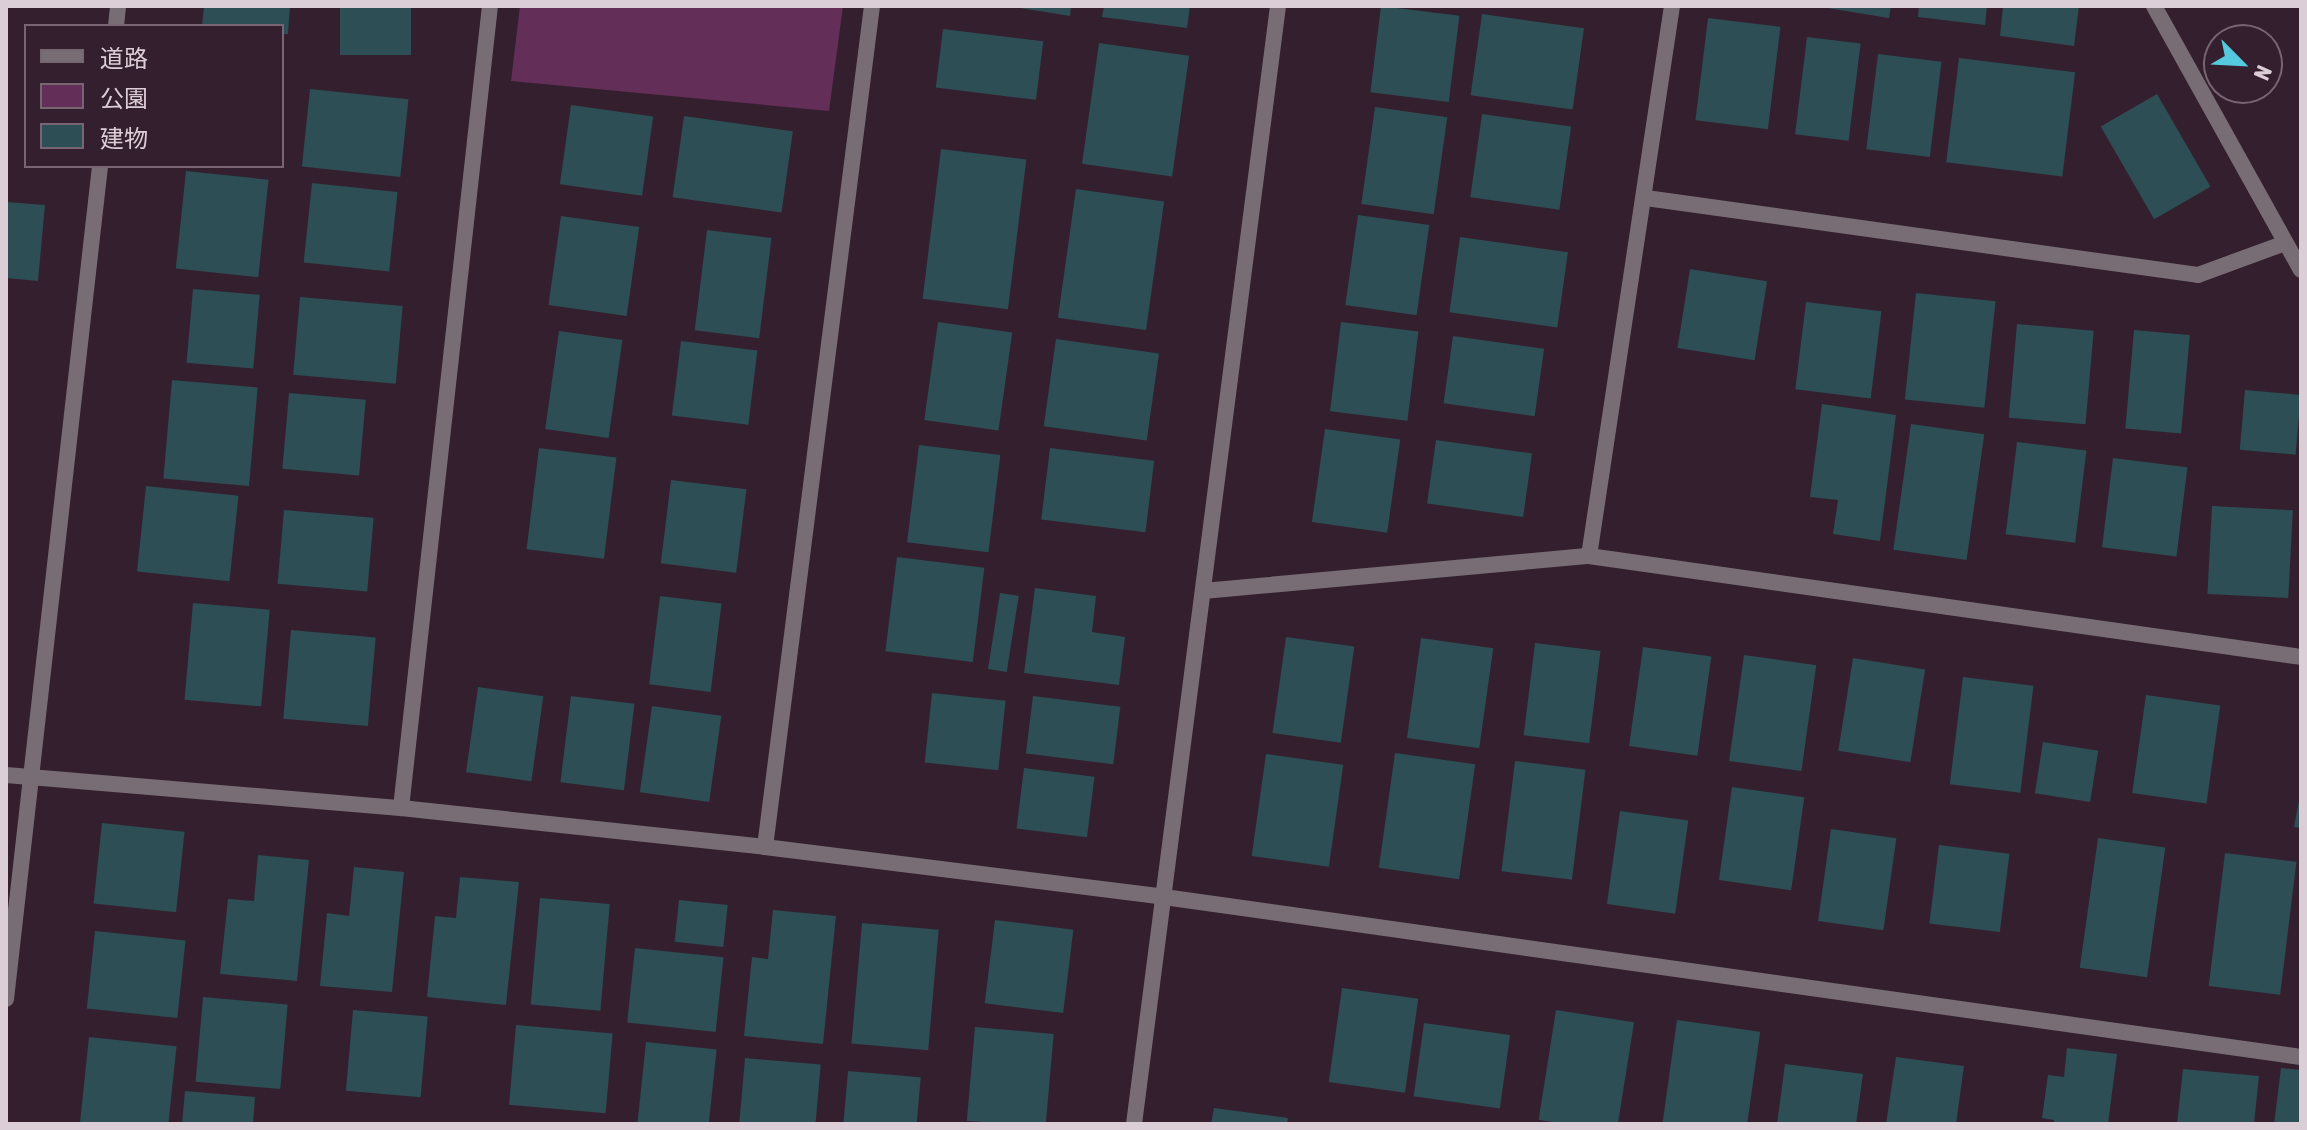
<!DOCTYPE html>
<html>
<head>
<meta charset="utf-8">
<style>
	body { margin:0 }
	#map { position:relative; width:2307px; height:1130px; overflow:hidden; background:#341f2e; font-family:"Asap Condensed","Noto Sans JP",sans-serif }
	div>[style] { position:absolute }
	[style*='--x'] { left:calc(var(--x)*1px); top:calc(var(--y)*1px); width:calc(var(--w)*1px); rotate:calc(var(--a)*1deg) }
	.green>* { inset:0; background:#632e57 }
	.building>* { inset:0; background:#2c4e54; transform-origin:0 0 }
	.street>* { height:16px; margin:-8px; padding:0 8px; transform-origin:8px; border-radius:8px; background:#796d75 }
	span { translate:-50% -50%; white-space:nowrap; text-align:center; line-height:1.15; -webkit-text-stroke:7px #341f2e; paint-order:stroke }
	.frame { position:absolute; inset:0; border:8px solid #dcced7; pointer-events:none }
	.legend { position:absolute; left:24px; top:24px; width:260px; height:144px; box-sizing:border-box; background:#341f2e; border:2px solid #776572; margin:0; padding:10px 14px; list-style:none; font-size:24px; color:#dcced7 }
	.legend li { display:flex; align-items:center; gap:16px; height:40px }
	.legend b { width:40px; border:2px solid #776572 }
	.north { position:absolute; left:2203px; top:24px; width:80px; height:80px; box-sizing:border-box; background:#341f2e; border:2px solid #776572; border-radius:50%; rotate:114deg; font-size:22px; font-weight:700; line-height:32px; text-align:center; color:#dcced7 }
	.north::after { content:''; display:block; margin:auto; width:28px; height:36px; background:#55cadf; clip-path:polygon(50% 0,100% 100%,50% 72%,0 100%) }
</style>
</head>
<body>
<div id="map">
	<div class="green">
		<div style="clip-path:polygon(520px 6px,843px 6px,829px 111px,511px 81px)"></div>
	</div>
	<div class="building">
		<div style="clip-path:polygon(204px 6px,290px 6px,288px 34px,282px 34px,282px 26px,202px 26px)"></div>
		<div style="left:340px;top:6px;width:71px;height:49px"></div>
		<div style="clip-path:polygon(1008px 6px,1071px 6px,1070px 16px)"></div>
		<div style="clip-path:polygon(1104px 6px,1190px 6px,1187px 28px,1102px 17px)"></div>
		<div style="left:1381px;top:6px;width:79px;height:87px;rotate:7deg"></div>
		<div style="clip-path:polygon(1815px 6px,1891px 6px,1889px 18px)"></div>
		<div style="clip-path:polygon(1919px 6px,1987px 6px,1985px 25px,1918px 17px)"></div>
		<div style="clip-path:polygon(2003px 6px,2079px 6px,2074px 46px,2000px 36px)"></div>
		<div style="left:1482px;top:14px;width:103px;height:82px;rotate:8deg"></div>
		<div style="left:1708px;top:18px;width:73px;height:103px;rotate:7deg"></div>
		<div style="left:943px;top:29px;width:101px;height:59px;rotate:7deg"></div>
		<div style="left:1807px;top:37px;width:54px;height:98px;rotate:7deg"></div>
		<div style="left:1099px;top:43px;width:91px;height:122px;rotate:8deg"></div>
		<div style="left:1878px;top:54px;width:64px;height:96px;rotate:7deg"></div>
		<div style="left:1959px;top:58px;width:117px;height:105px;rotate:7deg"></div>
		<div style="left:310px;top:89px;width:99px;height:78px;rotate:6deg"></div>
		<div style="left:2157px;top:94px;width:107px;height:65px;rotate:60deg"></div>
		<div style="left:571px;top:105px;width:83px;height:80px;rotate:8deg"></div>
		<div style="left:1375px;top:107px;width:73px;height:98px;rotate:8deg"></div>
		<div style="left:1482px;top:114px;width:90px;height:84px;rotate:8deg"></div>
		<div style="left:684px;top:116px;width:110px;height:82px;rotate:8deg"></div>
		<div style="left:941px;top:149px;width:86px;height:151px;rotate:7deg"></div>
		<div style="left:186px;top:171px;width:83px;height:98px;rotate:6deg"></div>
		<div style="left:312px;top:183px;width:86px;height:80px;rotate:6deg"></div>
		<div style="left:1076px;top:189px;width:89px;height:130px;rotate:8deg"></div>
		<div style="clip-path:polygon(6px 202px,45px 205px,38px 281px,6px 278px)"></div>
		<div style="left:1358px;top:215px;width:72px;height:91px;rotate:8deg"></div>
		<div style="left:561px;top:216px;width:79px;height:90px;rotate:8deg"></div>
		<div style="left:707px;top:230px;width:65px;height:101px;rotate:7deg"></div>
		<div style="left:1460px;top:237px;width:109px;height:76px;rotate:8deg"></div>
		<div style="left:1690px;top:269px;width:78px;height:80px;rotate:9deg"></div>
		<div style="left:193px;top:289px;width:67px;height:74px;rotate:5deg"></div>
		<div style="left:1916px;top:293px;width:80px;height:107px;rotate:6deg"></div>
		<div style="left:300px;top:297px;width:103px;height:78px;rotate:5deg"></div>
		<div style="left:1806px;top:302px;width:76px;height:88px;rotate:7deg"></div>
		<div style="left:938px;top:322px;width:75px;height:99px;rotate:8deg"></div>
		<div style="left:1341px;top:322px;width:78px;height:90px;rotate:7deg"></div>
		<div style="left:2017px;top:324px;width:77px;height:94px;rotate:5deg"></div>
		<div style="left:2134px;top:330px;width:56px;height:99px;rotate:5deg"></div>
		<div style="left:559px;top:331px;width:64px;height:99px;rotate:8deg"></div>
		<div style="left:1453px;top:336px;width:92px;height:68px;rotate:8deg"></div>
		<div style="left:1056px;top:339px;width:104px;height:88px;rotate:8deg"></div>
		<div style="left:681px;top:341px;width:77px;height:75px;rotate:7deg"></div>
		<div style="left:172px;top:380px;width:86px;height:99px;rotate:5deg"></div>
		<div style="left:2245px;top:390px;width:56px;height:60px;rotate:5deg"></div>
		<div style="left:289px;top:393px;width:77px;height:76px;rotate:5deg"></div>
		<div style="clip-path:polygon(1822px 404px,1896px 415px,1880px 541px,1833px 534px,1838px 500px,1810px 497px)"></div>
		<div style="left:1911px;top:424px;width:74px;height:127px;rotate:8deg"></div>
		<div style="left:1325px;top:429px;width:76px;height:94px;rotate:8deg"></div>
		<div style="left:1436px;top:440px;width:97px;height:64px;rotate:8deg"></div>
		<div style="left:2017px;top:442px;width:70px;height:93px;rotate:7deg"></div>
		<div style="left:919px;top:445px;width:82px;height:98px;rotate:7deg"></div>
		<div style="left:539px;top:448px;width:78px;height:102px;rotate:7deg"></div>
		<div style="left:1050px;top:448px;width:105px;height:72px;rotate:7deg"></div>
		<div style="left:2113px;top:458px;width:75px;height:90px;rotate:7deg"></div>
		<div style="left:671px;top:480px;width:76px;height:84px;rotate:7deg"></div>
		<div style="left:146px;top:486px;width:93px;height:86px;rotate:6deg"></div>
		<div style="left:2212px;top:506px;width:81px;height:88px;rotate:3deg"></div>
		<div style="left:284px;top:510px;width:90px;height:74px;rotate:5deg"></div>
		<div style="left:897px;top:557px;width:88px;height:95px;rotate:7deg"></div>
		<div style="clip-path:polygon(1035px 588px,1096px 596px,1092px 632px,1125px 637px,1119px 685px,1024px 673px)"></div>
		<div style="left:1000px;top:593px;width:19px;height:77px;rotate:9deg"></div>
		<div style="left:660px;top:596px;width:62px;height:89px;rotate:7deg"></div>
		<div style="left:193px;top:603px;width:77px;height:97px;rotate:5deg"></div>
		<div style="left:291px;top:630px;width:85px;height:89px;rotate:5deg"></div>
		<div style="left:1286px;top:637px;width:69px;height:97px;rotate:8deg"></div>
		<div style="left:1421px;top:638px;width:73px;height:101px;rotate:8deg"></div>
		<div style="left:1535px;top:643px;width:66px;height:93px;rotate:7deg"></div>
		<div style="left:1643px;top:647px;width:69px;height:100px;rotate:8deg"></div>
		<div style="left:1744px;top:655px;width:73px;height:107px;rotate:8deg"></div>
		<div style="left:1853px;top:658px;width:73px;height:94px;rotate:9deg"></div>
		<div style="left:1963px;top:677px;width:71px;height:108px;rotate:7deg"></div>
		<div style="left:478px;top:687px;width:66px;height:86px;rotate:8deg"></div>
		<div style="left:932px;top:693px;width:74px;height:70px;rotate:6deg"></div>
		<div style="left:2146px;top:695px;width:75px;height:99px;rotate:8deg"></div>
		<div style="left:571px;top:696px;width:64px;height:87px;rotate:7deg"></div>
		<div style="left:1033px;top:696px;width:88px;height:58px;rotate:7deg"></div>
		<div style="left:652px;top:706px;width:70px;height:87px;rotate:8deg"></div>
		<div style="left:2043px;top:742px;width:56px;height:52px;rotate:9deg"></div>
		<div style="left:1395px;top:753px;width:81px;height:116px;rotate:8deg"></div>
		<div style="left:1266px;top:754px;width:78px;height:103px;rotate:8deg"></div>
		<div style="left:1515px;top:761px;width:71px;height:111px;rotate:7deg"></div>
		<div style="left:1024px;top:768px;width:71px;height:61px;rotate:7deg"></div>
		<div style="left:1732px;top:787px;width:73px;height:94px;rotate:8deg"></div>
		<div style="clip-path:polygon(2301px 790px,2301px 828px,2294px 827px)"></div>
		<div style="left:1620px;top:811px;width:69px;height:94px;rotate:8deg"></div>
		<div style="left:102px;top:823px;width:83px;height:81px;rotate:6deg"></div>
		<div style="left:1831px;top:829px;width:66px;height:93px;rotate:8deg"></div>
		<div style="left:2098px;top:838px;width:68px;height:131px;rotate:8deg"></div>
		<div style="left:1939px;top:845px;width:71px;height:79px;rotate:7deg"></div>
		<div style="left:2225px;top:853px;width:72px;height:134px;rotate:7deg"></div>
		<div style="clip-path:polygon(258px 855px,309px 860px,297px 981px,220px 974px,228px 899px,254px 901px)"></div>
		<div style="clip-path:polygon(354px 867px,404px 872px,392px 992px,320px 986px,327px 913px,349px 916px)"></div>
		<div style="clip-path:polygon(460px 877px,519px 882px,506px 1005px,427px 997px,435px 916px,456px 918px)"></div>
		<div style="left:540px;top:898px;width:70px;height:107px;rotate:5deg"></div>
		<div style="left:679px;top:900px;width:49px;height:42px;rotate:6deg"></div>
		<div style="clip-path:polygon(773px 910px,836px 916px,823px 1044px,744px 1036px,752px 957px,768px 959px)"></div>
		<div style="left:995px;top:920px;width:79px;height:84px;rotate:7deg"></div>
		<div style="left:862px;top:923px;width:77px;height:121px;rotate:5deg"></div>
		<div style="left:95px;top:931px;width:91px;height:78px;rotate:6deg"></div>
		<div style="left:635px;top:948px;width:89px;height:75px;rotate:6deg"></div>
		<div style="left:1342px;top:988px;width:77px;height:95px;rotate:8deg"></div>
		<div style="left:203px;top:997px;width:85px;height:85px;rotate:5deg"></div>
		<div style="left:353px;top:1010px;width:75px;height:81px;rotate:5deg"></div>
		<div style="left:1556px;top:1010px;width:79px;height:111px;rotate:9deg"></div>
		<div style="left:1677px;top:1020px;width:84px;height:105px;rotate:8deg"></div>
		<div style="left:1424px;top:1023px;width:87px;height:74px;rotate:8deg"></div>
		<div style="left:516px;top:1025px;width:97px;height:80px;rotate:5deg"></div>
		<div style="left:975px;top:1027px;width:79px;height:94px;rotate:5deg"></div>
		<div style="left:89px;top:1037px;width:88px;height:86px;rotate:6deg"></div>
		<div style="left:646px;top:1042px;width:71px;height:82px;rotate:6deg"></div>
		<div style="clip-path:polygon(2067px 1048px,2117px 1054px,2108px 1124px,2054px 1124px,2054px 1120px,2042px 1118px,2048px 1075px,2064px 1077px)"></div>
		<div style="clip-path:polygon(1896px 1057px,1964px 1066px,1956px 1124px,1886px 1124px)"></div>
		<div style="left:745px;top:1058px;width:76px;height:66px;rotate:5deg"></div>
		<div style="clip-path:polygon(1785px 1064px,1863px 1074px,1856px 1124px,1777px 1124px)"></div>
		<div style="clip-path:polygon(2281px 1068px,2301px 1070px,2301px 1124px,2274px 1124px)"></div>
		<div style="clip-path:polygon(2183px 1069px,2259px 1076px,2254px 1124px,2177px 1124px)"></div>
		<div style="left:848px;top:1071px;width:73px;height:53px;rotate:5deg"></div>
		<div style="clip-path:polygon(185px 1091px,255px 1097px,253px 1124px,182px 1124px)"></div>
		<div style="clip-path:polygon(1214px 1108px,1288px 1118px,1287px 1124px,1211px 1124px)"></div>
	</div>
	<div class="street">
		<div style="--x:2154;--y:6;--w:302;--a:60.9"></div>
		<div style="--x:116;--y:26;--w:20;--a:-84"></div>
		<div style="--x:1646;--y:198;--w:557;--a:7.94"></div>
		<div style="--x:2198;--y:275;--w:93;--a:-20.2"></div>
		<div style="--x:1589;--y:556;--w:556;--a:-81.42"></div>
		<div style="--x:1203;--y:591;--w:388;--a:-5.2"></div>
		<div style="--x:1589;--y:556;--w:719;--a:8.07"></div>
		<div style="--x:6;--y:775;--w:396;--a:4.8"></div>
		<div style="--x:401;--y:808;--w:366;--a:6.1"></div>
		<div style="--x:765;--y:847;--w:402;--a:7.1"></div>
		<div style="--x:1164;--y:897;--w:1148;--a:8.01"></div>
		<div style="--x:401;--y:808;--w:807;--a:-83.67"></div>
		<div style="--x:765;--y:847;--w:848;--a:-82.75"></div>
		<div style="--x:6;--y:999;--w:838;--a:-83.56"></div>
		<div style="--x:1134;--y:1124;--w:1127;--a:-82.66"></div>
	</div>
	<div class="frame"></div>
	<ul class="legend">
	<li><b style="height:10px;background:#796d75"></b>道路</li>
	<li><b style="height:22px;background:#632e57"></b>公園</li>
	<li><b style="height:22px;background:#2c4e54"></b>建物</li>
	</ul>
	<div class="north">N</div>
</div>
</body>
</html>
